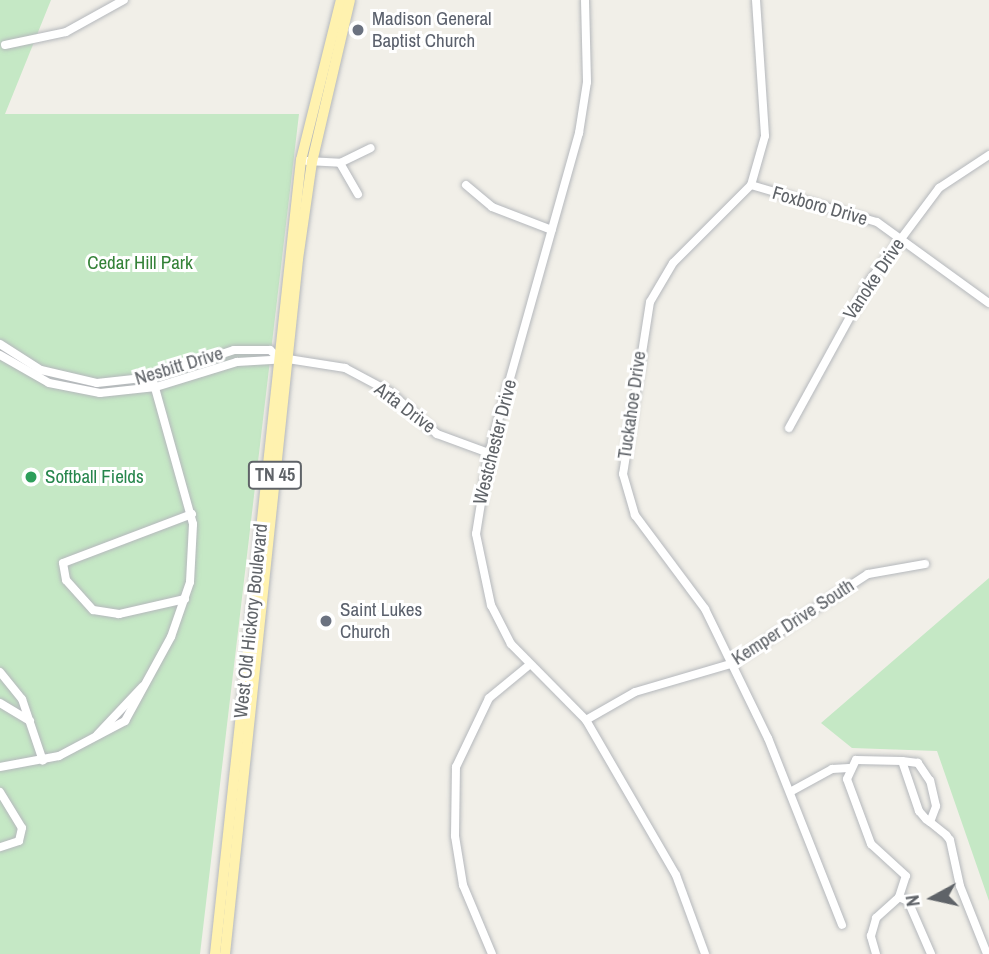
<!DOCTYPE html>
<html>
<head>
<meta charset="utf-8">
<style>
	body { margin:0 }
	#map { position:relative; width:989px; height:954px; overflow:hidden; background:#f1efe8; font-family:"Archivo Narrow",sans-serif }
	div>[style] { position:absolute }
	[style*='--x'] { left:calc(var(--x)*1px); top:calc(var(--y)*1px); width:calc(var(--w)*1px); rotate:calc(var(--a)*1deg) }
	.green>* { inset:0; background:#c5e8c5 }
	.roads { filter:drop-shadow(0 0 2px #b5b8bc) drop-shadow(0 0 2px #b5b8bc) }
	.minor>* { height:8px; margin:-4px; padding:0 4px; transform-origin:4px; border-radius:4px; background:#fff }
	.major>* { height:10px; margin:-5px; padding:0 5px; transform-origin:5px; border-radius:5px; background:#fff2af }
	.dots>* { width:19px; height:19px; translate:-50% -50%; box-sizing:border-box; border:4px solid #fff; border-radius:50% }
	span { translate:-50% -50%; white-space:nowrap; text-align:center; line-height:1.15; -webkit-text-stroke:6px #fff; paint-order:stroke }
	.shield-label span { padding:2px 5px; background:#fff; border:2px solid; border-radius:5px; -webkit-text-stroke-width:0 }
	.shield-label { font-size:18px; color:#5f6368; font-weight:700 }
	.worship-label { font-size:19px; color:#5b616d }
	.left { translate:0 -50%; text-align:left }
	.street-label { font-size:19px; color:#5f6368 }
	.park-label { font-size:19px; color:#348238 }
	.leisure-label { font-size:19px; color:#27864d }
	.north { position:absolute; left:898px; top:863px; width:70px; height:70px; -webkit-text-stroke:5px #fff; paint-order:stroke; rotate:262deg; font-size:19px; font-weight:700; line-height:28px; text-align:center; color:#5f6368 }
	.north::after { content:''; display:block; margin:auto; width:24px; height:32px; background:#5f6368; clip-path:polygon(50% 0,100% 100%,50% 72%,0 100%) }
</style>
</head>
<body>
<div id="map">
	<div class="green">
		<div style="clip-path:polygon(0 0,51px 0,5px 114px,299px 114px,200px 954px,0 954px)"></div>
		<div style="clip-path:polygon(989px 578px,989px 901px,937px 751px,852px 748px,821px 723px)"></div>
	</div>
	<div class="roads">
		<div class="minor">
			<div style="--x:585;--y:0;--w:82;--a:88.6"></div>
			<div style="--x:587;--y:82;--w:52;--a:98.9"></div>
			<div style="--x:579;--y:133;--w:332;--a:105.7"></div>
			<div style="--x:489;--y:453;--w:82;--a:99.1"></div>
			<div style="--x:476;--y:534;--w:73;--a:78.1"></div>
			<div style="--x:491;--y:605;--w:44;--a:62.9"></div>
			<div style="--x:511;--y:644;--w:107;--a:45.4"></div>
			<div style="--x:586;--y:720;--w:179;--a:59.9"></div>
			<div style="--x:676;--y:875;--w:84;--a:69.8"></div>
			<div style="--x:756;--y:0;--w:136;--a:86.2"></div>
			<div style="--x:765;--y:136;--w:51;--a:105.9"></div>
			<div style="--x:751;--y:185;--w:110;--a:135"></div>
			<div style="--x:673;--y:263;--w:45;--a:120.5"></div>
			<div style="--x:650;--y:302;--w:174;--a:98.9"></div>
			<div style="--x:623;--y:474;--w:43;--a:73.7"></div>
			<div style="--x:635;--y:515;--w:117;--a:53.3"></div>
			<div style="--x:705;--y:609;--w:144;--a:64"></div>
			<div style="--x:768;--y:738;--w:201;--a:68.4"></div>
			<div style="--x:5;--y:45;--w:62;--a:-12"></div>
			<div style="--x:66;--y:32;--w:66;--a:-28.9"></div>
			<div style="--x:307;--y:161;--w:33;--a:3"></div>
			<div style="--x:340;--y:163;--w:34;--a:-26"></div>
			<div style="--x:340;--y:163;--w:36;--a:60"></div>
			<div style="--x:466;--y:185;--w:34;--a:40"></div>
			<div style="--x:492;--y:207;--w:64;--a:21"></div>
			<div style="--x:751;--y:185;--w:131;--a:16.4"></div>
			<div style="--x:877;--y:222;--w:138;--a:35.9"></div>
			<div style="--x:0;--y:344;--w:49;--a:32.4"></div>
			<div style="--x:41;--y:370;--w:57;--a:13.1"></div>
			<div style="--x:97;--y:383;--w:55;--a:-6.2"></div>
			<div style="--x:152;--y:377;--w:86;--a:-18.2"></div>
			<div style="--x:234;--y:350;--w:36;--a:0"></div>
			<div style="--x:270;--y:350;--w:13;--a:42"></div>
			<div style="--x:0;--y:355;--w:56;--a:29.7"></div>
			<div style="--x:49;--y:383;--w:52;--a:11.1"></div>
			<div style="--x:100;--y:393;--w:56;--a:-6.1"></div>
			<div style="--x:156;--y:387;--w:85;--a:-17.2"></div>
			<div style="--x:237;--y:362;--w:51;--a:-3.4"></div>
			<div style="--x:288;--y:359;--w:58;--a:9"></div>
			<div style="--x:345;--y:368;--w:51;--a:28.1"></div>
			<div style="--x:390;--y:392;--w:63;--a:41.8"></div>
			<div style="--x:437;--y:434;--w:55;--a:20.1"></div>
			<div style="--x:789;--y:428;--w:170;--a:-61.2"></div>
			<div style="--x:871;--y:279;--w:114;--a:-53.2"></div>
			<div style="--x:939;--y:188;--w:60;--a:-33.4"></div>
			<div style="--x:185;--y:599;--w:68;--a:167.2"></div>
			<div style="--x:119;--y:614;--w:26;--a:-171"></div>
			<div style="--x:93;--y:610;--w:40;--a:-132"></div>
			<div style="--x:66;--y:580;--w:17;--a:-100"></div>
			<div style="--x:63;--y:563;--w:138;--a:-20.8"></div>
			<div style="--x:0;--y:672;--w:35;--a:51"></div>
			<div style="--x:22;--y:699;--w:65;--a:71.3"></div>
			<div style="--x:0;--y:703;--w:35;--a:31"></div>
			<div style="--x:586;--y:720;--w:56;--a:-29.7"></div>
			<div style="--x:635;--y:692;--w:100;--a:-16.3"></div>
			<div style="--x:731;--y:664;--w:164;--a:-33.3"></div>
			<div style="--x:868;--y:574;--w:58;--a:-10"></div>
			<div style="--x:97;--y:735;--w:67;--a:-46.8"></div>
			<div style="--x:0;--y:767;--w:60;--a:-10.6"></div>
			<div style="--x:59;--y:756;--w:75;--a:-27.9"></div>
			<div style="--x:125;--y:721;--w:96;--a:-61.3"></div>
			<div style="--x:171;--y:637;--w:58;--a:-70.9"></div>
			<div style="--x:190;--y:582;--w:58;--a:-87"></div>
			<div style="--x:193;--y:524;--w:153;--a:-105.6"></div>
			<div style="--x:0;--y:792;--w:42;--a:58.6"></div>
			<div style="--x:22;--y:828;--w:13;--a:103"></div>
			<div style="--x:19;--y:841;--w:20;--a:162"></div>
			<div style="--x:790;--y:792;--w:48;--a:-28.7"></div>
			<div style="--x:832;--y:769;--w:17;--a:-3"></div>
			<div style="--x:930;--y:822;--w:17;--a:-69"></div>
			<div style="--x:936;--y:806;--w:26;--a:-103"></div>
			<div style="--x:930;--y:781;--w:22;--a:-124"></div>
			<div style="--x:918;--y:763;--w:16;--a:-173"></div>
			<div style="--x:902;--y:761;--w:53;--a:71.2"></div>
			<div style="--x:919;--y:811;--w:11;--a:49"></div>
			<div style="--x:926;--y:819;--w:5;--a:37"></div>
			<div style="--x:930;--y:822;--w:21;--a:39"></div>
			<div style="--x:946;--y:835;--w:6;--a:51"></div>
			<div style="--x:950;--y:840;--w:47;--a:77.7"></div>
			<div style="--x:960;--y:886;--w:73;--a:68.3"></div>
			<div style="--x:899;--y:897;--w:22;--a:-72"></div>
			<div style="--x:906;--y:876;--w:47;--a:-137.6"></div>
			<div style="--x:871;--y:844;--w:69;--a:-110.3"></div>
			<div style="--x:847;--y:779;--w:21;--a:-65"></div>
			<div style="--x:856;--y:760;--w:46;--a:1.2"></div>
			<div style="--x:492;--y:954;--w:75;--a:-112.8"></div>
			<div style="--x:463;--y:885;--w:50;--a:-99.3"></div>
			<div style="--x:455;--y:836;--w:69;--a:-89.2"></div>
			<div style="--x:456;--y:767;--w:76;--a:-64.4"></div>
			<div style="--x:489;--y:698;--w:50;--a:-39.4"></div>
			<div style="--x:876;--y:954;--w:19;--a:-106"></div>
			<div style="--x:871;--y:936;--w:19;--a:-74"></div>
			<div style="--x:876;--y:918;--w:31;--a:-42"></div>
			<div style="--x:899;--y:897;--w:10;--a:24"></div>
			<div style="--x:908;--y:901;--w:58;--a:66.5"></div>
		</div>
		<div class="major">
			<div style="--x:215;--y:954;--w:799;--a:-83.82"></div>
			<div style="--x:301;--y:160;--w:165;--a:-76"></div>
			<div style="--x:225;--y:954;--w:699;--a:-84"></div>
			<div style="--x:298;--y:259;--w:98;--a:-81.8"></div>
			<div style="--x:312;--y:162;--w:166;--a:-76.8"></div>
		</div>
	</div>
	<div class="dots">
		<div style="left:358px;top:30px;background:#6b7280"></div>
		<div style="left:31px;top:477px;background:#2e9e5b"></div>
		<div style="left:326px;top:621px;background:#6b7280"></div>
	</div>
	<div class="shield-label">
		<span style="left:275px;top:475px">TN 45</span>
	</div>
	<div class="worship-label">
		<span class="left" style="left:372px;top:30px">Madison General<br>Baptist Church</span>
		<span class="left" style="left:340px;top:621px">Saint Lukes<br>Church</span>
	</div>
	<div class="street-label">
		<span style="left:820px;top:206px;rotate:16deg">Foxboro Drive</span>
		<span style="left:874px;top:279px;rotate:-56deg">Vanoke Drive</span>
		<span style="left:179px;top:366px;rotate:-17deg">Nesbitt Drive</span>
		<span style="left:632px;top:405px;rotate:-82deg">Tuckahoe Drive</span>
		<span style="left:405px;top:408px;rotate:37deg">Arta Drive</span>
		<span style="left:495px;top:442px;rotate:-76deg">Westchester Drive</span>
		<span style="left:251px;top:621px;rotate:-84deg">West Old Hickory Boulevard</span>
		<span style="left:793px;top:622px;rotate:-33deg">Kemper Drive South</span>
	</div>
	<div class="park-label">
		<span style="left:140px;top:263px">Cedar Hill Park</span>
	</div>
	<div class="leisure-label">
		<span class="left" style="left:45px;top:477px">Softball Fields</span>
	</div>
	<div class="north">N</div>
</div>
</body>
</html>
